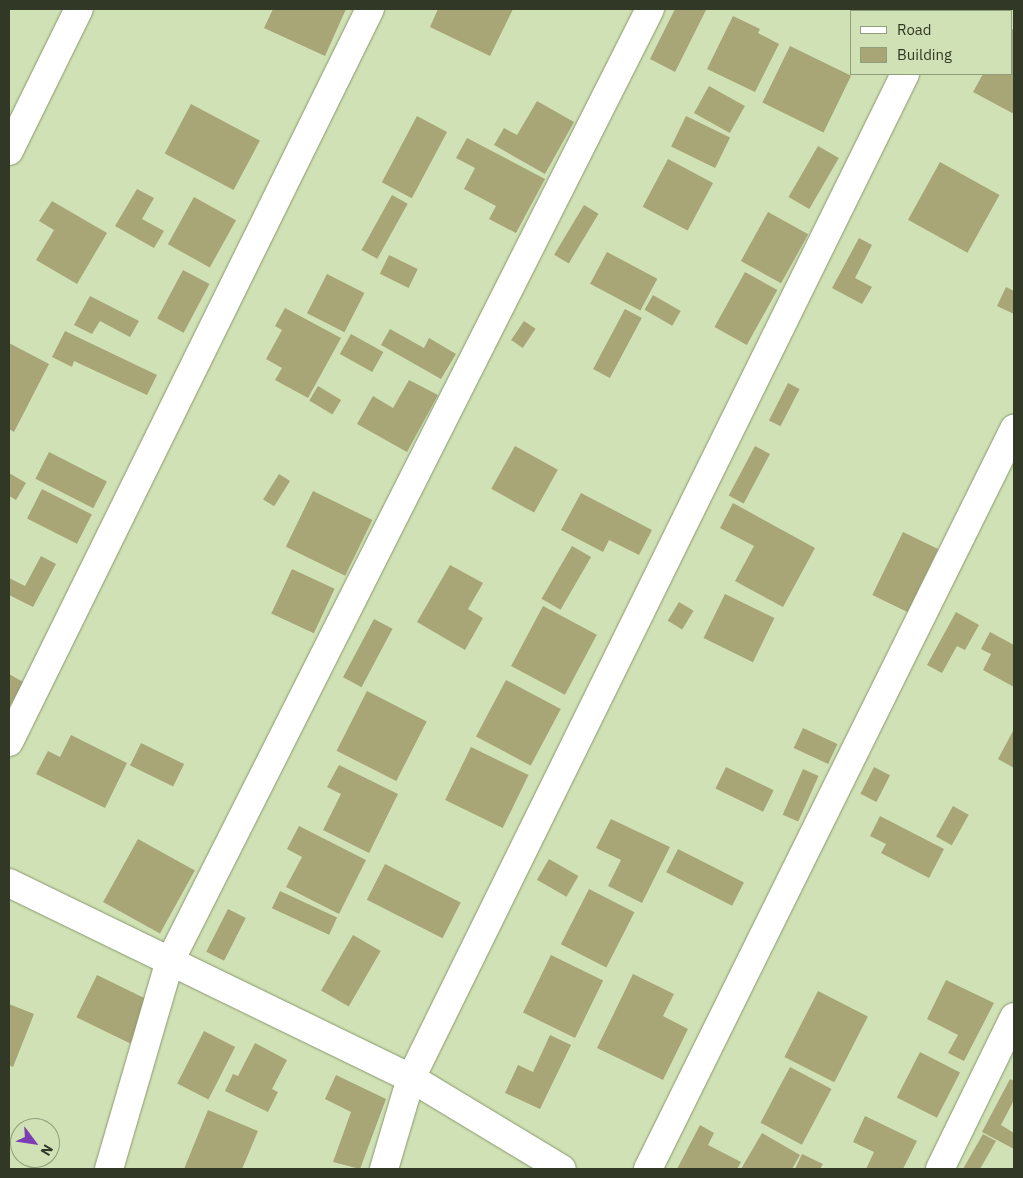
<!DOCTYPE html>
<html>
<head>
<meta charset="utf-8">
<style>
	body { margin:0 }
	#map { position:relative; width:1023px; height:1178px; overflow:hidden; background:#d0e2b5; font-family:"IBM Plex Sans",sans-serif }
	div>[style] { position:absolute }
	[style*='--x'] { left:calc(var(--x)*1px); top:calc(var(--y)*1px); width:calc(var(--w)*1px); rotate:calc(var(--a)*1deg) }
	.building>* { inset:0; background:#a8a577; transform-origin:0 0 }
	.roads { filter:drop-shadow(0 0 1px #88986d) drop-shadow(0 0 1px #88986d) }
	.minor>* { height:28px; margin:-14px; padding:0 14px; transform-origin:14px; border-radius:14px; background:#fff }
	span { translate:-50% -50%; white-space:nowrap; text-align:center; line-height:1.15; -webkit-text-stroke:5px #d0e2b5; paint-order:stroke }
	.frame { position:absolute; inset:0; border:10px solid #313826; pointer-events:none }
	.legend { position:absolute; left:850px; top:10px; width:162px; height:65px; box-sizing:border-box; background:#d0e2b5; border:1px solid #909e7c; margin:0; padding:6px 9px; list-style:none; font-size:15px; color:#313826 }
	.legend li { display:flex; align-items:center; gap:10px; height:25px }
	.legend b { width:25px; border:1px solid #909e7c }
	.north { position:absolute; left:10px; top:1118px; width:50px; height:50px; box-sizing:border-box; background:#d0e2b5; border:1px solid #909e7c; border-radius:50%; rotate:121deg; font-size:14px; font-weight:700; line-height:20px; text-align:center; color:#313826 }
	.north::after { content:''; display:block; margin:auto; width:18px; height:22px; background:#7c3eb3; clip-path:polygon(50% 0,100% 100%,50% 72%,0 100%) }
</style>
</head>
<body>
<div id="map">
	<div class="building">
		<div style="clip-path:polygon(273px 9px,346px 9px,325px 56px,264px 28px)"></div>
		<div style="clip-path:polygon(438px 9px,513px 9px,490px 56px,430px 27px)"></div>
		<div style="clip-path:polygon(675px 9px,706px 10px,675px 72px,650px 59px)"></div>
		<div style="left:865px;top:9px;width:38px;height:3px"></div>
		<div style="clip-path:polygon(733px 16px,760px 29px,758px 33px,779px 44px,755px 92px,707px 69px)"></div>
		<div style="clip-path:polygon(1012px 29px,1014px 30px,1014px 114px,973px 92px,983px 74px,1012px 74px)"></div>
		<div style="left:790px;top:46px;width:68px;height:63px;rotate:26deg"></div>
		<div style="left:709px;top:86px;width:41px;height:31px;rotate:29deg"></div>
		<div style="clip-path:polygon(537px 101px,574px 122px,545px 174px,494px 145px,504px 128px,517px 135px)"></div>
		<div style="left:191px;top:104px;width:78px;height:56px;rotate:28deg"></div>
		<div style="left:417px;top:116px;width:34px;height:75px;rotate:28deg"></div>
		<div style="left:686px;top:116px;width:49px;height:34px;rotate:26deg"></div>
		<div style="clip-path:polygon(467px 138px,545px 179px,516px 233px,489px 219px,496px 206px,464px 189px,475px 168px,456px 158px)"></div>
		<div style="left:818px;top:146px;width:24px;height:59px;rotate:30deg"></div>
		<div style="left:668px;top:159px;width:51px;height:54px;rotate:28deg"></div>
		<div style="left:940px;top:162px;width:68px;height:66px;rotate:29deg"></div>
		<div style="clip-path:polygon(137px 189px,154px 198px,142px 219px,164px 231px,154px 248px,115px 226px)"></div>
		<div style="left:392px;top:195px;width:18px;height:63px;rotate:29deg"></div>
		<div style="left:194px;top:197px;width:48px;height:54px;rotate:29deg"></div>
		<div style="clip-path:polygon(52px 201px,107px 233px,77px 284px,36px 260px,54px 230px,39px 221px)"></div>
		<div style="left:584px;top:205px;width:17px;height:58px;rotate:31deg"></div>
		<div style="left:768px;top:212px;width:46px;height:56px;rotate:29deg"></div>
		<div style="clip-path:polygon(859px 238px,872px 245px,855px 278px,872px 287px,862px 304px,832px 288px)"></div>
		<div style="left:607px;top:252px;width:57px;height:36px;rotate:28deg"></div>
		<div style="left:389px;top:255px;width:32px;height:21px;rotate:26deg"></div>
		<div style="left:183px;top:270px;width:30px;height:55px;rotate:28deg"></div>
		<div style="left:745px;top:272px;width:37px;height:63px;rotate:29deg"></div>
		<div style="left:327px;top:274px;width:42px;height:44px;rotate:27deg"></div>
		<div style="clip-path:polygon(1006px 287px,1014px 291px,1014px 314px,997px 306px)"></div>
		<div style="left:653px;top:295px;width:32px;height:17px;rotate:30deg"></div>
		<div style="clip-path:polygon(90px 296px,139px 321px,130px 337px,100px 321px,92px 334px,74px 325px)"></div>
		<div style="clip-path:polygon(285px 308px,341px 338px,308px 398px,275px 380px,282px 368px,266px 359px,282px 330px,275px 326px)"></div>
		<div style="left:625px;top:309px;width:19px;height:68px;rotate:28deg"></div>
		<div style="left:524px;top:321px;width:14px;height:23px;rotate:34deg"></div>
		<div style="clip-path:polygon(390px 329px,424px 348px,429px 338px,456px 354px,441px 379px,381px 345px)"></div>
		<div style="clip-path:polygon(65px 331px,157px 375px,147px 395px,74px 361px,72px 367px,52px 357px)"></div>
		<div style="left:351px;top:334px;width:37px;height:23px;rotate:29deg"></div>
		<div style="clip-path:polygon(9px 343px,49px 364px,14px 432px,9px 429px)"></div>
		<div style="clip-path:polygon(409px 380px,438px 395px,407px 452px,357px 424px,373px 396px,393px 408px)"></div>
		<div style="left:788px;top:383px;width:13px;height:42px;rotate:27deg"></div>
		<div style="left:318px;top:386px;width:27px;height:17px;rotate:31deg"></div>
		<div style="left:515px;top:446px;width:49px;height:49px;rotate:29deg"></div>
		<div style="left:755px;top:446px;width:17px;height:56px;rotate:28deg"></div>
		<div style="left:49px;top:452px;width:65px;height:30px;rotate:27deg"></div>
		<div style="clip-path:polygon(9px 473px,26px 483px,16px 500px,9px 496px)"></div>
		<div style="left:279px;top:474px;width:13px;height:30px;rotate:32deg"></div>
		<div style="left:42px;top:489px;width:56px;height:33px;rotate:27deg"></div>
		<div style="left:313px;top:491px;width:66px;height:62px;rotate:26deg"></div>
		<div style="clip-path:polygon(581px 493px,652px 530px,639px 555px,609px 540px,603px 552px,561px 530px)"></div>
		<div style="clip-path:polygon(733px 503px,815px 548px,783px 607px,735px 581px,754px 546px,720px 528px)"></div>
		<div style="left:903px;top:532px;width:39px;height:70px;rotate:26deg"></div>
		<div style="left:572px;top:546px;width:22px;height:61px;rotate:30deg"></div>
		<div style="clip-path:polygon(41px 556px,56px 564px,33px 607px,9px 595px,9px 578px,25px 586px)"></div>
		<div style="clip-path:polygon(450px 565px,483px 583px,468px 609px,483px 618px,465px 650px,417px 622px)"></div>
		<div style="left:292px;top:569px;width:47px;height:49px;rotate:25deg"></div>
		<div style="left:725px;top:594px;width:55px;height:49px;rotate:26deg"></div>
		<div style="left:679px;top:602px;width:17px;height:22px;rotate:31deg"></div>
		<div style="left:543px;top:606px;width:61px;height:68px;rotate:28deg"></div>
		<div style="clip-path:polygon(956px 612px,979px 625px,965px 650px,957px 646px,942px 673px,927px 665px)"></div>
		<div style="left:374px;top:619px;width:21px;height:66px;rotate:28deg"></div>
		<div style="clip-path:polygon(990px 632px,1014px 645px,1014px 687px,983px 670px,991px 654px,981px 649px)"></div>
		<div style="clip-path:polygon(9px 674px,23px 682px,9px 708px)"></div>
		<div style="left:506px;top:680px;width:62px;height:64px;rotate:28deg"></div>
		<div style="left:367px;top:691px;width:67px;height:67px;rotate:27deg"></div>
		<div style="left:803px;top:728px;width:38px;height:22px;rotate:25deg"></div>
		<div style="clip-path:polygon(1014px 729px,1014px 768px,998px 759px)"></div>
		<div style="clip-path:polygon(71px 735px,127px 763px,105px 808px,36px 774px,48px 751px,60px 757px)"></div>
		<div style="left:141px;top:743px;width:48px;height:25px;rotate:26deg"></div>
		<div style="left:471px;top:747px;width:64px;height:59px;rotate:26deg"></div>
		<div style="clip-path:polygon(339px 765px,398px 794px,369px 853px,323px 830px,341px 794px,327px 787px)"></div>
		<div style="left:726px;top:767px;width:53px;height:24px;rotate:26deg"></div>
		<div style="left:874px;top:767px;width:18px;height:30px;rotate:27deg"></div>
		<div style="left:803px;top:769px;width:17px;height:50px;rotate:24deg"></div>
		<div style="left:953px;top:806px;width:18px;height:35px;rotate:29deg"></div>
		<div style="clip-path:polygon(880px 816px,944px 849px,929px 878px,881px 853px,886px 844px,870px 836px)"></div>
		<div style="clip-path:polygon(611px 819px,670px 847px,642px 903px,608px 886px,621px 860px,596px 848px)"></div>
		<div style="clip-path:polygon(299px 826px,366px 860px,339px 914px,286px 887px,302px 857px,287px 849px)"></div>
		<div style="left:138px;top:839px;width:65px;height:72px;rotate:29deg"></div>
		<div style="left:678px;top:849px;width:74px;height:26px;rotate:27deg"></div>
		<div style="left:549px;top:859px;width:34px;height:24px;rotate:30deg"></div>
		<div style="left:385px;top:864px;width:85px;height:40px;rotate:27deg"></div>
		<div style="left:589px;top:889px;width:51px;height:62px;rotate:27deg"></div>
		<div style="left:280px;top:891px;width:63px;height:19px;rotate:25deg"></div>
		<div style="left:228px;top:909px;width:20px;height:48px;rotate:27deg"></div>
		<div style="left:353px;top:935px;width:32px;height:64px;rotate:30deg"></div>
		<div style="left:551px;top:955px;width:58px;height:64px;rotate:26deg"></div>
		<div style="clip-path:polygon(633px 974px,674px 994px,663px 1016px,688px 1029px,663px 1080px,597px 1048px)"></div>
		<div style="left:97px;top:975px;width:60px;height:47px;rotate:26deg"></div>
		<div style="clip-path:polygon(946px 980px,994px 1003px,964px 1061px,948px 1053px,958px 1035px,927px 1019px)"></div>
		<div style="left:818px;top:991px;width:56px;height:74px;rotate:27deg"></div>
		<div style="clip-path:polygon(9px 1004px,34px 1014px,13px 1067px,9px 1065px)"></div>
		<div style="left:204px;top:1031px;width:35px;height:59px;rotate:27deg"></div>
		<div style="clip-path:polygon(550px 1035px,571px 1045px,540px 1109px,505px 1093px,518px 1065px,533px 1072px)"></div>
		<div style="clip-path:polygon(255px 1043px,287px 1060px,272px 1089px,278px 1092px,268px 1112px,225px 1091px,233px 1074px,238px 1076px)"></div>
		<div style="left:920px;top:1052px;width:45px;height:51px;rotate:27deg"></div>
		<div style="left:790px;top:1067px;width:47px;height:63px;rotate:28deg"></div>
		<div style="clip-path:polygon(336px 1075px,386px 1099px,360px 1169px,333px 1162px,351px 1112px,325px 1099px)"></div>
		<div style="clip-path:polygon(1010px 1079px,1014px 1081px,1014px 1100px,1001px 1125px,1014px 1133px,1014px 1149px,982px 1132px)"></div>
		<div style="clip-path:polygon(208px 1110px,258px 1131px,242px 1169px,184px 1169px)"></div>
		<div style="clip-path:polygon(865px 1116px,917px 1141px,903px 1169px,866px 1169px,874px 1152px,853px 1142px)"></div>
		<div style="clip-path:polygon(700px 1125px,714px 1133px,708px 1145px,741px 1162px,737px 1169px,677px 1169px)"></div>
		<div style="clip-path:polygon(762px 1133px,800px 1155px,792px 1169px,741px 1169px)"></div>
		<div style="clip-path:polygon(983px 1134px,996px 1141px,980px 1169px,963px 1169px)"></div>
		<div style="clip-path:polygon(802px 1154px,823px 1164px,820px 1169px,795px 1169px)"></div>
	</div>
	<div class="roads">
		<div class="minor">
			<div style="--x:935;--y:11;--w:3;--a:-45"></div>
			<div style="--x:9;--y:151;--w:158;--a:-63.8"></div>
			<div style="--x:9;--y:742;--w:817;--a:-63.78"></div>
			<div style="--x:9;--y:883;--w:447;--a:25.9"></div>
			<div style="--x:411;--y:1078;--w:176;--a:31.1"></div>
			<div style="--x:109;--y:1169;--w:217;--a:-73.7"></div>
			<div style="--x:170;--y:961;--w:1066;--a:-63.24"></div>
			<div style="--x:384;--y:1169;--w:95;--a:-73.5"></div>
			<div style="--x:411;--y:1078;--w:1119;--a:-63.8"></div>
			<div style="--x:648;--y:1169;--w:826;--a:-63.68"></div>
			<div style="--x:940;--y:1169;--w:169;--a:-64"></div>
		</div>
	</div>
	<div class="frame"></div>
	<ul class="legend">
	<li><b style="height:6px;background:#fff"></b>Road</li>
	<li><b style="height:14px;background:#a8a577"></b>Building</li>
	</ul>
	<div class="north">N</div>
</div>
</body>
</html>
